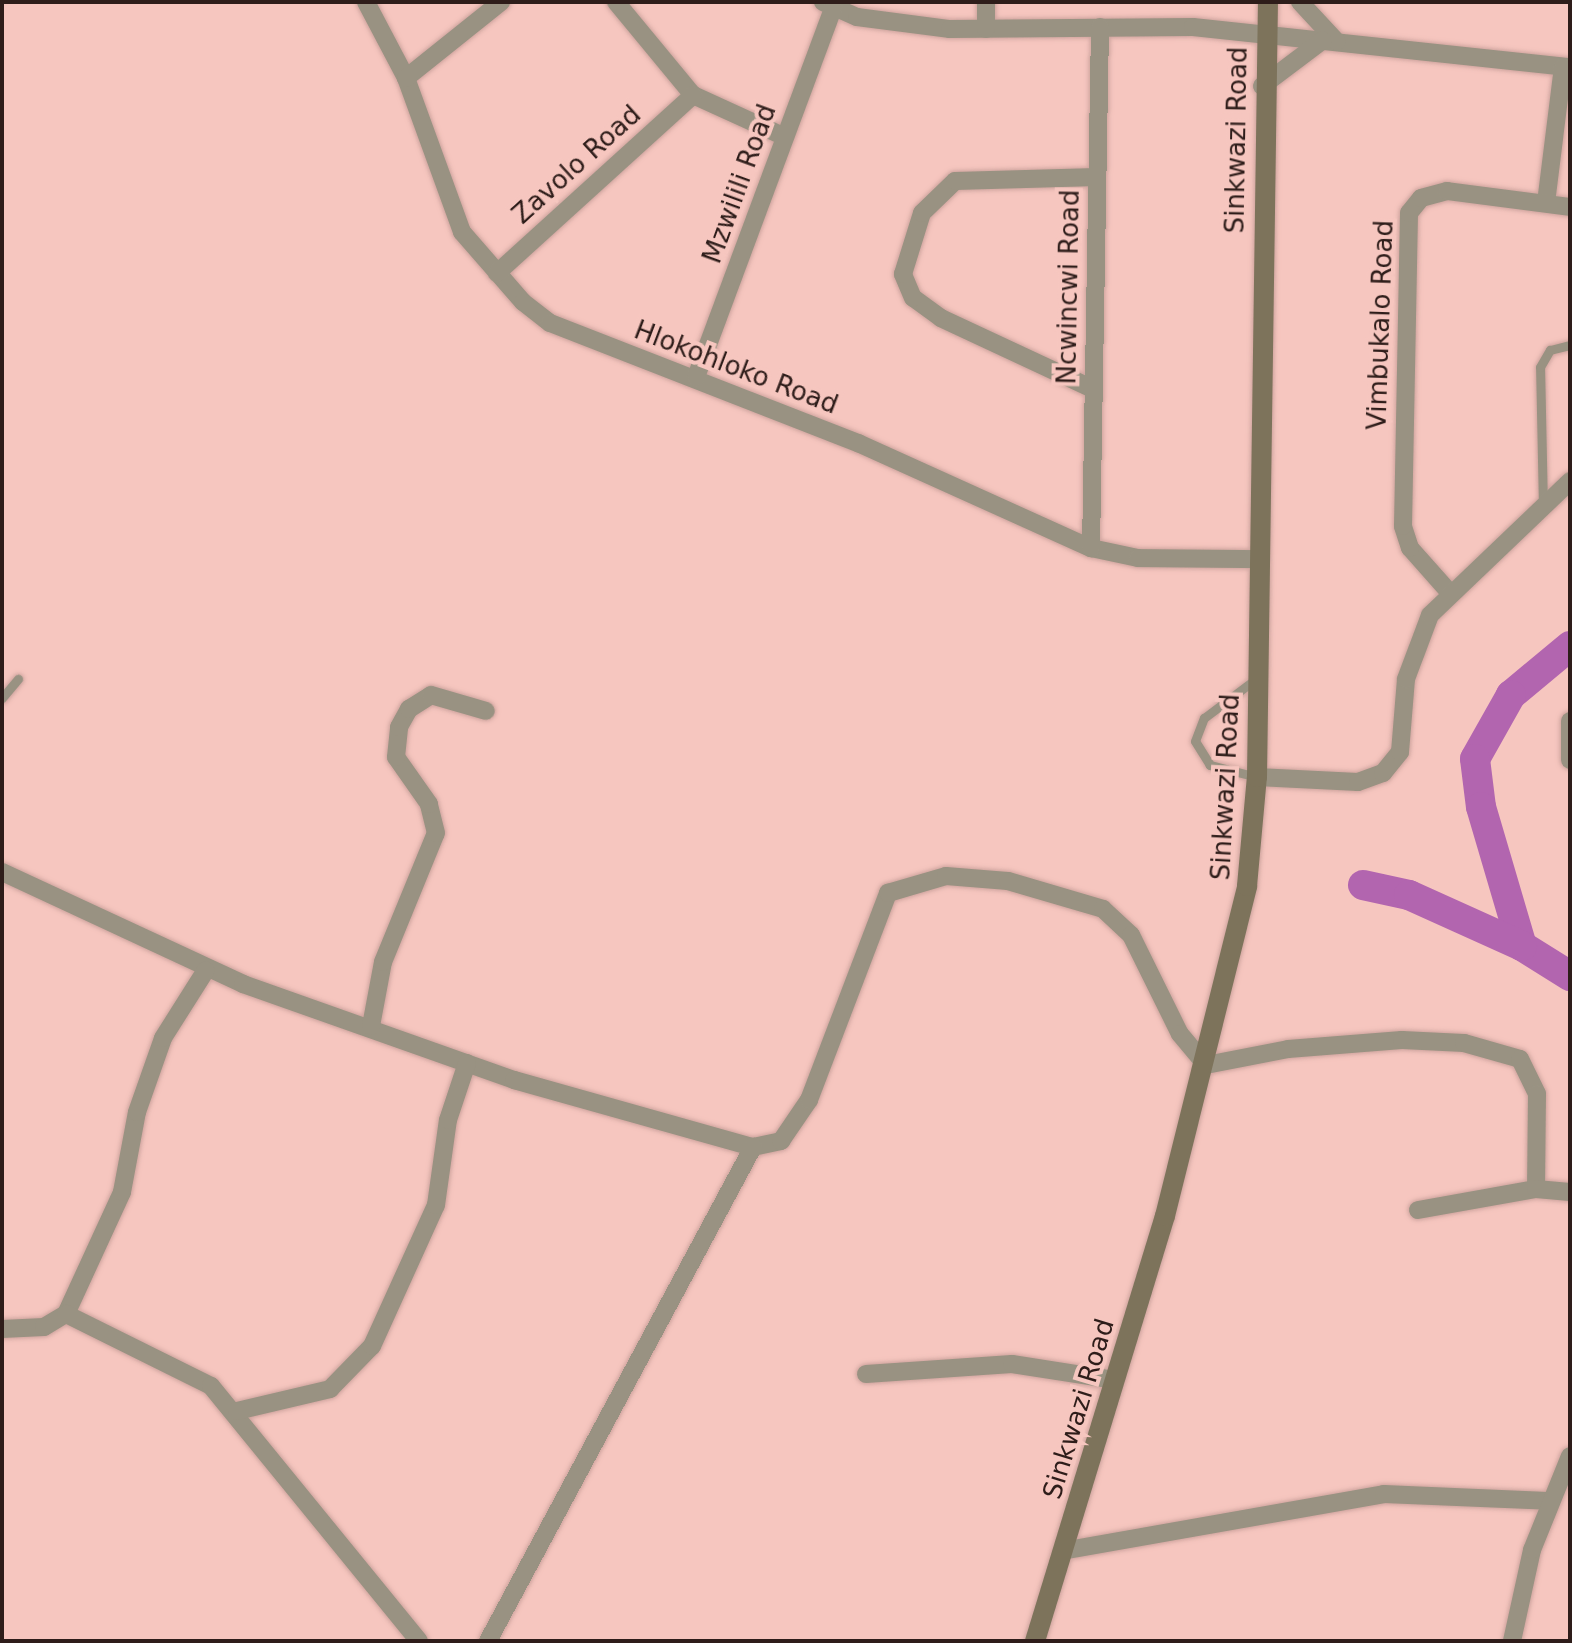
<!DOCTYPE html>
<html>
<head>
<meta charset="utf-8">
<style>
	body { margin:0 }
	#map { position:relative; width:1572px; height:1643px; overflow:hidden; background:#f6c6bf; font-family:"DejaVu Sans",sans-serif }
	div>[style] { position:absolute }
	[style*='--x'] { left:calc(var(--x)*1px); top:calc(var(--y)*1px); width:calc(var(--w)*1px); rotate:calc(var(--a)*1deg) }
	.river>* { height:30px; margin:-15px; padding:0 15px; transform-origin:15px; border-radius:15px; background:#b265af }
	.roads { filter:drop-shadow(0 0 2px #cea49e) drop-shadow(0 0 2px #cea49e) }
	.lane>* { height:9px; margin:-4.5px; padding:0 4.5px; transform-origin:4.5px; border-radius:4.5px; background:#999282 }
	.street>* { height:18px; margin:-9px; padding:0 9px; transform-origin:9px; border-radius:9px; background:#999282 }
	.secondary>* { height:20px; margin:-10px; padding:0 10px; transform-origin:10px; border-radius:10px; background:#7d735b }
	span { translate:-50% -50%; white-space:nowrap; text-align:center; line-height:1.15; -webkit-text-stroke:8px #f6c6bf; paint-order:stroke }
	.street-label { font-size:26px; color:#2e1d1a }
	.frame { position:absolute; inset:0; border:4px solid #2e1d1a; pointer-events:none }
</style>
</head>
<body>
<div id="map">
	<div class="river">
		<div style="--x:1570;--y:646;--w:77;--a:140.3"></div>
		<div style="--x:1511;--y:695;--w:73;--a:119.4"></div>
		<div style="--x:1475;--y:759;--w:48;--a:82.9"></div>
		<div style="--x:1481;--y:807;--w:145;--a:73.6"></div>
		<div style="--x:1522;--y:946;--w:57;--a:32"></div>
		<div style="--x:1363;--y:885;--w:47;--a:12.3"></div>
		<div style="--x:1409;--y:895;--w:124;--a:24.3"></div>
	</div>
	<div class="roads">
		<div class="lane">
			<div style="--x:1543;--y:507;--w:140;--a:-91.2"></div>
			<div style="--x:1540;--y:367;--w:20;--a:-60"></div>
			<div style="--x:1550;--y:350;--w:21;--a:-14"></div>
			<div style="--x:2;--y:698;--w:25;--a:-50"></div>
			<div style="--x:1257;--y:777;--w:49;--a:-165.7"></div>
			<div style="--x:1210;--y:765;--w:28;--a:-122"></div>
			<div style="--x:1195;--y:741;--w:25;--a:-69"></div>
			<div style="--x:1204;--y:718;--w:66;--a:-37"></div>
		</div>
		<div class="street">
			<div style="--x:366;--y:2;--w:86;--a:62.2"></div>
			<div style="--x:406;--y:78;--w:164;--a:70"></div>
			<div style="--x:462;--y:232;--w:93;--a:48.9"></div>
			<div style="--x:523;--y:302;--w:34;--a:38"></div>
			<div style="--x:550;--y:323;--w:331;--a:21.3"></div>
			<div style="--x:858;--y:443;--w:256;--a:24.3"></div>
			<div style="--x:1091;--y:548;--w:48;--a:12"></div>
			<div style="--x:1138;--y:558;--w:123;--a:0.5"></div>
			<div style="--x:616;--y:2;--w:121;--a:50.4"></div>
			<div style="--x:693;--y:95;--w:101;--a:24.5"></div>
			<div style="--x:823;--y:2;--w:37;--a:24"></div>
			<div style="--x:857;--y:17;--w:94;--a:7.4"></div>
			<div style="--x:950;--y:29;--w:243;--a:-0.5"></div>
			<div style="--x:1193;--y:27;--w:379;--a:6.1"></div>
			<div style="--x:986;--y:2;--w:27;--a:90"></div>
			<div style="--x:1300;--y:2;--w:54;--a:47.2"></div>
			<div style="--x:406;--y:78;--w:122;--a:-38.7"></div>
			<div style="--x:1262;--y:86;--w:76;--a:-37"></div>
			<div style="--x:1546;--y:203;--w:137;--a:-82.9"></div>
			<div style="--x:497;--y:273;--w:265;--a:-42.2"></div>
			<div style="--x:696;--y:377;--w:394;--a:-69.6"></div>
			<div style="--x:1093;--y:389;--w:168;--a:-155"></div>
			<div style="--x:941;--y:318;--w:34;--a:-144"></div>
			<div style="--x:913;--y:298;--w:26;--a:-113"></div>
			<div style="--x:903;--y:274;--w:64;--a:-72.7"></div>
			<div style="--x:922;--y:213;--w:46;--a:-44.1"></div>
			<div style="--x:955;--y:181;--w:142;--a:-1.6"></div>
			<div style="--x:1091;--y:548;--w:521;--a:-89.01"></div>
			<div style="--x:1450;--y:593;--w:60;--a:-131.6"></div>
			<div style="--x:1410;--y:548;--w:23;--a:-108"></div>
			<div style="--x:1403;--y:526;--w:313;--a:-88.9"></div>
			<div style="--x:1409;--y:213;--w:19;--a:-51"></div>
			<div style="--x:1421;--y:198;--w:27;--a:-15"></div>
			<div style="--x:1447;--y:191;--w:124;--a:7.4"></div>
			<div style="--x:1570;--y:721;--w:39;--a:90"></div>
			<div style="--x:1257;--y:777;--w:101;--a:2.8"></div>
			<div style="--x:1358;--y:782;--w:27;--a:-20"></div>
			<div style="--x:1383;--y:773;--w:27;--a:-51"></div>
			<div style="--x:1400;--y:752;--w:73;--a:-85.3"></div>
			<div style="--x:1406;--y:679;--w:68;--a:-69.4"></div>
			<div style="--x:1430;--y:615;--w:194;--a:-43.7"></div>
			<div style="--x:2;--y:872;--w:266;--a:24.9"></div>
			<div style="--x:243;--y:984;--w:288;--a:19.5"></div>
			<div style="--x:514;--y:1080;--w:248;--a:15.7"></div>
			<div style="--x:753;--y:1147;--w:29;--a:-12"></div>
			<div style="--x:781;--y:1141;--w:50;--a:-55.7"></div>
			<div style="--x:809;--y:1100;--w:222;--a:-69.1"></div>
			<div style="--x:888;--y:893;--w:60;--a:-16.3"></div>
			<div style="--x:946;--y:876;--w:62;--a:4.6"></div>
			<div style="--x:1008;--y:881;--w:99;--a:16.4"></div>
			<div style="--x:1103;--y:909;--w:38;--a:43"></div>
			<div style="--x:1131;--y:935;--w:110;--a:63.7"></div>
			<div style="--x:1180;--y:1034;--w:40;--a:50"></div>
			<div style="--x:1206;--y:1065;--w:84;--a:-11"></div>
			<div style="--x:1288;--y:1049;--w:114;--a:-4.5"></div>
			<div style="--x:1402;--y:1040;--w:62;--a:2.8"></div>
			<div style="--x:1464;--y:1043;--w:58;--a:15.9"></div>
			<div style="--x:1520;--y:1059;--w:39;--a:64"></div>
			<div style="--x:1537;--y:1094;--w:95;--a:90.6"></div>
			<div style="--x:371;--y:1026;--w:65;--a:-79.4"></div>
			<div style="--x:383;--y:962;--w:139;--a:-67.7"></div>
			<div style="--x:436;--y:833;--w:30;--a:-104"></div>
			<div style="--x:429;--y:804;--w:57;--a:-125.1"></div>
			<div style="--x:396;--y:757;--w:30;--a:-84"></div>
			<div style="--x:399;--y:727;--w:21;--a:-61"></div>
			<div style="--x:409;--y:709;--w:26;--a:-32"></div>
			<div style="--x:431;--y:695;--w:57;--a:16.2"></div>
			<div style="--x:1418;--y:1210;--w:120;--a:-10.1"></div>
			<div style="--x:1536;--y:1189;--w:34;--a:5"></div>
			<div style="--x:66;--y:1314;--w:134;--a:-65.3"></div>
			<div style="--x:122;--y:1192;--w:81;--a:-79.4"></div>
			<div style="--x:137;--y:1112;--w:78;--a:-70.6"></div>
			<div style="--x:163;--y:1038;--w:80;--a:-57.7"></div>
			<div style="--x:2;--y:1329;--w:42;--a:-2.7"></div>
			<div style="--x:44;--y:1327;--w:26;--a:-31"></div>
			<div style="--x:66;--y:1314;--w:162;--a:26.4"></div>
			<div style="--x:211;--y:1386;--w:329;--a:50.8"></div>
			<div style="--x:866;--y:1374;--w:146;--a:-3.9"></div>
			<div style="--x:1012;--y:1364;--w:103;--a:8.9"></div>
			<div style="--x:237;--y:1411;--w:96;--a:-13.3"></div>
			<div style="--x:330;--y:1389;--w:60;--a:-45.7"></div>
			<div style="--x:372;--y:1346;--w:155;--a:-65.6"></div>
			<div style="--x:436;--y:1205;--w:86;--a:-82"></div>
			<div style="--x:448;--y:1120;--w:60;--a:-71.6"></div>
			<div style="--x:1062;--y:1551;--w:327;--a:-10"></div>
			<div style="--x:1384;--y:1494;--w:164;--a:2.4"></div>
			<div style="--x:488;--y:1641;--w:561;--a:-61.79"></div>
			<div style="--x:1512;--y:1641;--w:93;--a:-77.6"></div>
			<div style="--x:1532;--y:1550;--w:101;--a:-68"></div>
		</div>
		<div class="secondary">
			<div style="--x:1035;--y:1641;--w:444;--a:-73"></div>
			<div style="--x:1165;--y:1216;--w:340;--a:-76"></div>
			<div style="--x:1247;--y:886;--w:109;--a:-84.8"></div>
			<div style="--x:1257;--y:777;--w:775;--a:-89.19"></div>
		</div>
	</div>
	<div class="street-label">
		<span style="left:1237px;top:140px;rotate:-89deg">Sinkwazi Road</span>
		<span style="left:577px;top:165px;rotate:-42deg">Zavolo Road</span>
		<span style="left:740px;top:184px;rotate:-70deg">Mzwilili Road</span>
		<span style="left:1069px;top:287px;rotate:-89deg">Ncwincwi Road</span>
		<span style="left:1381px;top:325px;rotate:-88deg">Vimbukalo Road</span>
		<span style="left:736px;top:368px;rotate:21deg">Hlokohloko Road</span>
		<span style="left:1226px;top:787px;rotate:-87deg">Sinkwazi Road</span>
		<span style="left:1079px;top:1409px;rotate:-73deg">Sinkwazi Road</span>
	</div>
	<div class="frame"></div>
</div>
</body>
</html>
